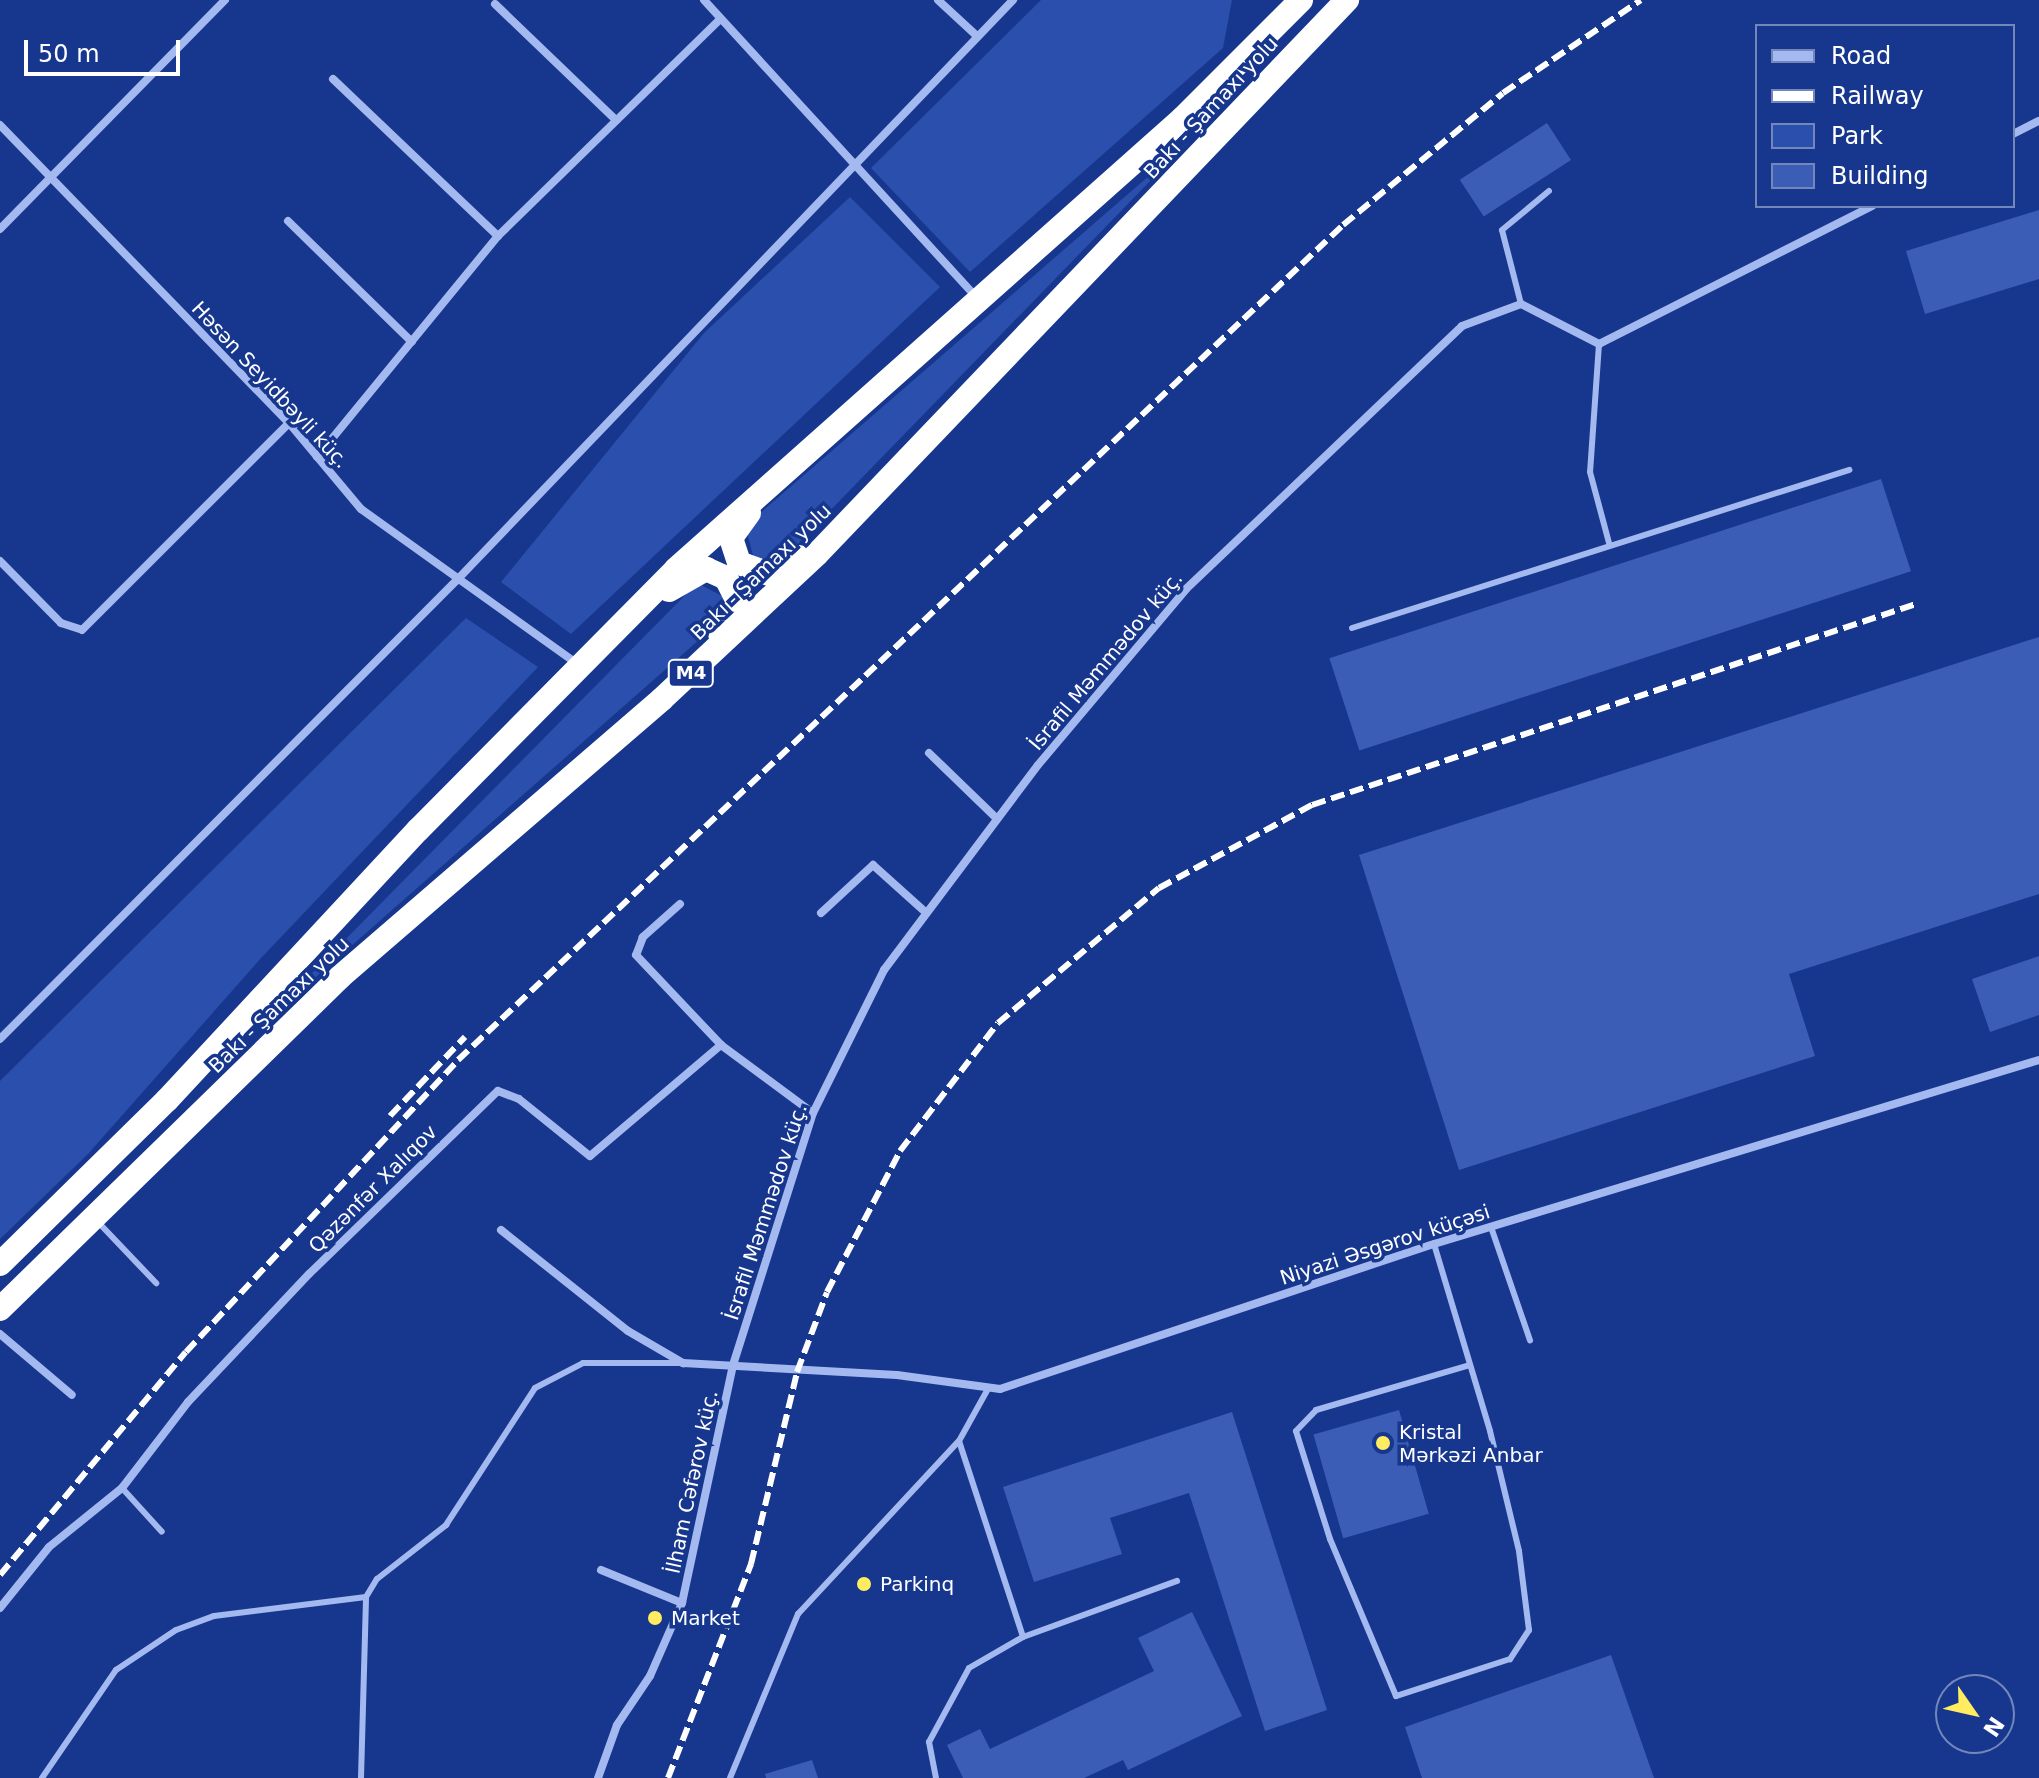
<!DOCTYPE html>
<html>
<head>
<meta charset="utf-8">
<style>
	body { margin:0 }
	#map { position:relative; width:2039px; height:1778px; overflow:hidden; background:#17378e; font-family:"DejaVu Sans",sans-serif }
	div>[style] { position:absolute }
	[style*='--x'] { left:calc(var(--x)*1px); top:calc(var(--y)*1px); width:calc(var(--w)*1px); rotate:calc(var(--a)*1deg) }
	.green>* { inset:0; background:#2a4fac }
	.building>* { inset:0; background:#3c5db5; transform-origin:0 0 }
	.lane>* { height:6px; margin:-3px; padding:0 3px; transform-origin:3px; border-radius:3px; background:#a3b9ef }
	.street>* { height:8px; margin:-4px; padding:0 4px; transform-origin:4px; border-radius:4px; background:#a3b9ef }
	.highway>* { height:24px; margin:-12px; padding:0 12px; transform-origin:12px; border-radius:12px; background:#fff }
	.rail>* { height:6px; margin-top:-3px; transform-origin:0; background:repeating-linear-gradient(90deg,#fff 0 14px,transparent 0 20px) }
	.dots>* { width:22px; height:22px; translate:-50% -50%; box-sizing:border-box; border:4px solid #17378e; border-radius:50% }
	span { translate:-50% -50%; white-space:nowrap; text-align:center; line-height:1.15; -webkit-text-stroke:7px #17378e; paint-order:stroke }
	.shield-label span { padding:2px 6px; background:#17378e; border:2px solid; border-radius:6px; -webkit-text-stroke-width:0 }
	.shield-label { font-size:18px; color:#fff; font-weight:700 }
	.street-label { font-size:20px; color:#fff }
	.poi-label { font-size:20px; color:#fff }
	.left { translate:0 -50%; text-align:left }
	.legend { position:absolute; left:1755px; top:24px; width:260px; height:184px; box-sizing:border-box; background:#17378e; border:2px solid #7487bb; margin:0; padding:10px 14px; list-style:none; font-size:24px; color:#fff }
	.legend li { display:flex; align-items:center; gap:16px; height:40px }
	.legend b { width:40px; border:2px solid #7487bb }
	.north { position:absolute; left:1935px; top:1674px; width:80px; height:80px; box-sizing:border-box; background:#17378e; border:2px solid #7487bb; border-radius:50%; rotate:124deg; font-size:22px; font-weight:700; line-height:32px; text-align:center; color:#fff }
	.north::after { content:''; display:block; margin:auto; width:28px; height:36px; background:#ffec61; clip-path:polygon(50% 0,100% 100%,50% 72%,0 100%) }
	.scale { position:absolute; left:24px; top:40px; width:156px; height:36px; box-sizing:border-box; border:4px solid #fff; border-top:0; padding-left:10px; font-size:24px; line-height:28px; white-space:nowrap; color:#fff; -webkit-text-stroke:6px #17378e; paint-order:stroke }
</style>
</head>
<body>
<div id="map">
	<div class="green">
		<div style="clip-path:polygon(1041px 0,1232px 0,1223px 48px,970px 272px,871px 168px)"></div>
		<div style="clip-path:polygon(1188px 142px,789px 553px,772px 563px,754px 559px,747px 533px,759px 514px)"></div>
		<div style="clip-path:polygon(850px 197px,940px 287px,571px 634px,501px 582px,704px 333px)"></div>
		<div style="clip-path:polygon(697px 583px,724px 597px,708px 632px,258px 1028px)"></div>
		<div style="clip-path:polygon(466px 618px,538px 667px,262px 957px,88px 1154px,0 1239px,0 1081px)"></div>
	</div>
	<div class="building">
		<div style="left:1547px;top:123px;width:44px;height:104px;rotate:57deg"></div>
		<div style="clip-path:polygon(2039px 210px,2039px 279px,1925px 314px,1906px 251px)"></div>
		<div style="left:1881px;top:479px;width:97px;height:580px;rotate:72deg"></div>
		<div style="clip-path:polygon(2039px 637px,2039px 894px,1789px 974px,1815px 1056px,1459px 1170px,1359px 855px)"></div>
		<div style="clip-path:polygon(2039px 956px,2039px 1015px,1990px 1032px,1972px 979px)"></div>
		<div style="left:1399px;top:1410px;width:108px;height:89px;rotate:74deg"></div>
		<div style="clip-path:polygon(1232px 1412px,1327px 1710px,1265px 1731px,1189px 1493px,1110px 1518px,1122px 1554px,1034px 1582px,1003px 1487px)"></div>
		<div style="clip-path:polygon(1192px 1612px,1242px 1716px,1128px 1770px,1123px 1760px,1084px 1778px,963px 1778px,947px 1745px,980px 1729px,990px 1749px,1154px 1671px,1138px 1638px)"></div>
		<div style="clip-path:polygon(1611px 1655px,1654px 1778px,1422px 1778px,1405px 1727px)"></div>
		<div style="clip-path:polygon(812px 1760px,818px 1778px,766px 1778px,765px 1774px)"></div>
	</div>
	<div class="lane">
		<div style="--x:1521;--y:304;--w:76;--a:-104.4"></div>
		<div style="--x:1502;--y:230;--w:61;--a:-39.7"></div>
		<div style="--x:1599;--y:344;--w:128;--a:94"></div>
		<div style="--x:1590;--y:472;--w:73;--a:75"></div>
		<div style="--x:1352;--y:628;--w:522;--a:-17.64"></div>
		<div style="--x:97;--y:1221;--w:86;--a:46.4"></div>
		<div style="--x:1491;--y:1227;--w:120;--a:71"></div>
		<div style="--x:1434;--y:1244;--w:195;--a:73.3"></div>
		<div style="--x:1490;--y:1431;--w:123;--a:76.4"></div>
		<div style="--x:1519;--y:1551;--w:80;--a:82.8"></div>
		<div style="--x:1529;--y:1630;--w:35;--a:123"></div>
		<div style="--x:1510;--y:1659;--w:120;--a:162"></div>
		<div style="--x:1396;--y:1696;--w:170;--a:-112.8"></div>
		<div style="--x:1330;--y:1539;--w:113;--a:-107.5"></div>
		<div style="--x:1296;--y:1431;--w:29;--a:-46"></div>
		<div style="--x:1316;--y:1410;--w:160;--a:-16.3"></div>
		<div style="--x:959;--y:1441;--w:206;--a:71.9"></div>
		<div style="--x:122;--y:1488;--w:59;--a:47.7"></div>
		<div style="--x:42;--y:1778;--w:131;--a:-55.6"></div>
		<div style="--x:116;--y:1670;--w:72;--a:-33.7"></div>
		<div style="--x:176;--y:1630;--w:40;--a:-20.2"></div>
		<div style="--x:214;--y:1616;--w:153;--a:-7.1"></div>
		<div style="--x:361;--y:1778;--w:181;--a:-88.4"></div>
		<div style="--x:366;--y:1597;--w:21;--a:-59"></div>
		<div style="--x:377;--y:1579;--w:88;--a:-38"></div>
		<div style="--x:446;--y:1525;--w:163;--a:-57"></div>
		<div style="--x:535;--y:1388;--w:54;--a:-27.5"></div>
		<div style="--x:583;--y:1363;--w:100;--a:0"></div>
		<div style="--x:730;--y:1778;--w:178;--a:-67.5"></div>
		<div style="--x:798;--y:1614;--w:236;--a:-47.1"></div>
		<div style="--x:959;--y:1441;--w:60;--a:-60.9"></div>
		<div style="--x:936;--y:1778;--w:37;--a:-101"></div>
		<div style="--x:929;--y:1742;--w:84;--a:-61.6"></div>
		<div style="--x:969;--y:1668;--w:62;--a:-29.9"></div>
		<div style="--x:1023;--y:1637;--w:164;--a:-20"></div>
	</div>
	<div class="street">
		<div style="--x:704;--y:0;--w:403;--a:47.5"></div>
		<div style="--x:938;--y:0;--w:53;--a:42.7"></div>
		<div style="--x:495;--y:4;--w:168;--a:43.8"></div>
		<div style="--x:333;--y:79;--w:228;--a:43.6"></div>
		<div style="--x:0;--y:125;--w:415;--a:45.9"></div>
		<div style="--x:289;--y:423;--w:112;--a:50.1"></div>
		<div style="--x:361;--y:509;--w:268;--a:35.6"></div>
		<div style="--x:2013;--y:134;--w:29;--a:-27"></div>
		<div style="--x:288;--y:221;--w:173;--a:44.3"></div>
		<div style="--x:0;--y:229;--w:321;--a:-45.5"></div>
		<div style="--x:317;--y:457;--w:286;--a:-50.7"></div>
		<div style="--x:498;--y:236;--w:309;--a:-44.3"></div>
		<div style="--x:0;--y:561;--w:87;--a:45.5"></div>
		<div style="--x:61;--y:623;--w:22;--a:18"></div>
		<div style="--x:82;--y:630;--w:293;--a:-45"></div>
		<div style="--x:929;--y:753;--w:93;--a:44.1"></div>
		<div style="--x:680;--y:904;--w:50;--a:138.3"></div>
		<div style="--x:643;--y:937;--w:19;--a:111"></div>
		<div style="--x:636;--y:955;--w:124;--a:46.6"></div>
		<div style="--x:821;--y:913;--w:71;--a:-42.7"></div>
		<div style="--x:873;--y:865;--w:67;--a:42"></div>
		<div style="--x:0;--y:1039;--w:646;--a:-45.13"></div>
		<div style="--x:456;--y:581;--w:805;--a:-46.21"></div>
		<div style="--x:501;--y:1230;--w:162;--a:38.5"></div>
		<div style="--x:628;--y:1331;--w:64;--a:30.2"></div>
		<div style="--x:683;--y:1363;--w:214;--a:3.2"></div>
		<div style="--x:897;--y:1375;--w:104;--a:7.7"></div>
		<div style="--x:1000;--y:1389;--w:458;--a:-18.5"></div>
		<div style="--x:1434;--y:1244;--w:632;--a:-16.92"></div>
		<div style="--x:0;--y:1334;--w:94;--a:40.3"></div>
		<div style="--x:601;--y:1570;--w:87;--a:22.2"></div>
		<div style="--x:0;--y:1608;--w:78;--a:-51.2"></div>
		<div style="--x:49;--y:1547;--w:94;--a:-38.9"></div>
		<div style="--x:122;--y:1488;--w:108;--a:-52.5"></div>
		<div style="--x:188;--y:1402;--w:176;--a:-46.6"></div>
		<div style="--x:309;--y:1274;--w:263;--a:-44.1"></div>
		<div style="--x:498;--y:1091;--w:22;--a:21"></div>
		<div style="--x:519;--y:1099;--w:91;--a:38.8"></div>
		<div style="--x:590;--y:1156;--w:172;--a:-40.3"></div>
		<div style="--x:721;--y:1045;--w:114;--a:36.5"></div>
		<div style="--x:598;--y:1778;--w:56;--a:-70.3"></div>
		<div style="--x:617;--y:1725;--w:59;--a:-56"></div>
		<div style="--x:650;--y:1676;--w:80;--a:-66.3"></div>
		<div style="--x:682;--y:1603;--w:243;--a:-77.9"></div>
		<div style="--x:733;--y:1365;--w:264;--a:-72.4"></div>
		<div style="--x:813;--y:1113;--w:160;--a:-63.6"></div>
		<div style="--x:884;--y:970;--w:256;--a:-53.1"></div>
		<div style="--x:1038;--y:765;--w:230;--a:-49.9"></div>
		<div style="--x:1186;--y:589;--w:381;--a:-43.6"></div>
		<div style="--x:1462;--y:326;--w:63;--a:-20.4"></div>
		<div style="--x:1521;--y:304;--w:88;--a:27.1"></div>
		<div style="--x:1599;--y:344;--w:306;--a:-26.8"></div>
	</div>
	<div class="highway">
		<div style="--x:749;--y:513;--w:31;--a:126"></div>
		<div style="--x:731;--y:538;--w:26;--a:72"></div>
		<div style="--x:739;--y:563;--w:33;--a:20"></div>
		<div style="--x:770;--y:574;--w:34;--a:-30"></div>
		<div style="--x:669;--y:590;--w:43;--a:-29.6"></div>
		<div style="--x:706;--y:569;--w:22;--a:24"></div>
		<div style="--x:726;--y:578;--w:28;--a:63"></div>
		<div style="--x:739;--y:603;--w:36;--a:122"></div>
		<div style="--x:0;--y:1264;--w:234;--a:-44.5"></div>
		<div style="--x:167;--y:1100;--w:369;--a:-47.1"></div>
		<div style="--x:418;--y:830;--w:367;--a:-45.3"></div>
		<div style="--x:676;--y:569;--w:679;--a:-41.65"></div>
		<div style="--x:1183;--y:118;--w:167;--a:-45"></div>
		<div style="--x:0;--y:1309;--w:475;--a:-44.3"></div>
		<div style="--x:340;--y:977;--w:425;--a:-40.8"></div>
		<div style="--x:662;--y:699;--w:212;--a:-43.1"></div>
		<div style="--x:817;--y:554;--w:767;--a:-46.27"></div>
	</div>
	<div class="rail">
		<div style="--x:390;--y:1116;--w:109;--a:-46.5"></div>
		<div style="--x:0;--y:1575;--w:290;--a:-50.2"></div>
		<div style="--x:186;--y:1352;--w:399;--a:-47"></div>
		<div style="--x:458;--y:1060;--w:1217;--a:-43.33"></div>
		<div style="--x:1343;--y:225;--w:207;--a:-39.5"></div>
		<div style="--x:1503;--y:93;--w:166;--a:-34"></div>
		<div style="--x:668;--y:1778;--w:230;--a:-68.8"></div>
		<div style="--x:751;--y:1564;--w:197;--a:-76.5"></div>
		<div style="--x:797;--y:1372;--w:85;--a:-69.4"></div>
		<div style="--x:827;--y:1292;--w:159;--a:-62.6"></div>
		<div style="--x:900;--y:1151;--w:161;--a:-52.6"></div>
		<div style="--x:998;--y:1023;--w:210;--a:-40"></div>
		<div style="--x:1159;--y:888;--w:174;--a:-28.5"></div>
		<div style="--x:1312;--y:805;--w:637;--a:-18.41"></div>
	</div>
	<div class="dots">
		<div style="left:1383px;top:1443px;background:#ffec61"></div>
		<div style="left:864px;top:1584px;background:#ffec61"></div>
		<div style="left:655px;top:1618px;background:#ffec61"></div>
	</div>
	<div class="shield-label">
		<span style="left:691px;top:673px">M4</span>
	</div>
	<div class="street-label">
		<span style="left:1211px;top:108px;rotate:-47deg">Bakı - Şamaxı yolu</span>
		<span style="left:270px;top:385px;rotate:47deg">Həsən Seyidbəyli küç.</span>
		<span style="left:761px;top:572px;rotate:-44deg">Bakı - Şamaxı yolu</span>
		<span style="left:1106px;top:661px;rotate:-50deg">İsrafil Məmmədov küç.</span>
		<span style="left:279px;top:1005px;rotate:-44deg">Bakı - Şamaxı yolu</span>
		<span style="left:373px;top:1189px;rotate:-45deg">Qəzənfər Xalıqov</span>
		<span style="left:766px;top:1212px;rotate:-72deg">İsrafil Məmmədov küç.</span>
		<span style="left:1385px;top:1245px;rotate:-18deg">Niyazi Əsgərov küçəsi</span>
		<span style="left:692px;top:1482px;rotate:-78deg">İlham Cəfərov küç.</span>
	</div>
	<div class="poi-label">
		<span class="left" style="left:1399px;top:1444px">Kristal<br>Mərkəzi Anbar</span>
		<span class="left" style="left:880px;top:1584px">Parkinq</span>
		<span class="left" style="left:671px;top:1618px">Market</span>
	</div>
	<ul class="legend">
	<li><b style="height:10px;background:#a3b9ef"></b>Road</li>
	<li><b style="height:10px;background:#fff"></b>Railway</li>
	<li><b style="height:22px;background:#2a4fac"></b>Park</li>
	<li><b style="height:22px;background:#3c5db5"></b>Building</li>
	</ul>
	<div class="north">N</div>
	<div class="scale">50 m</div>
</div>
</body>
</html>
